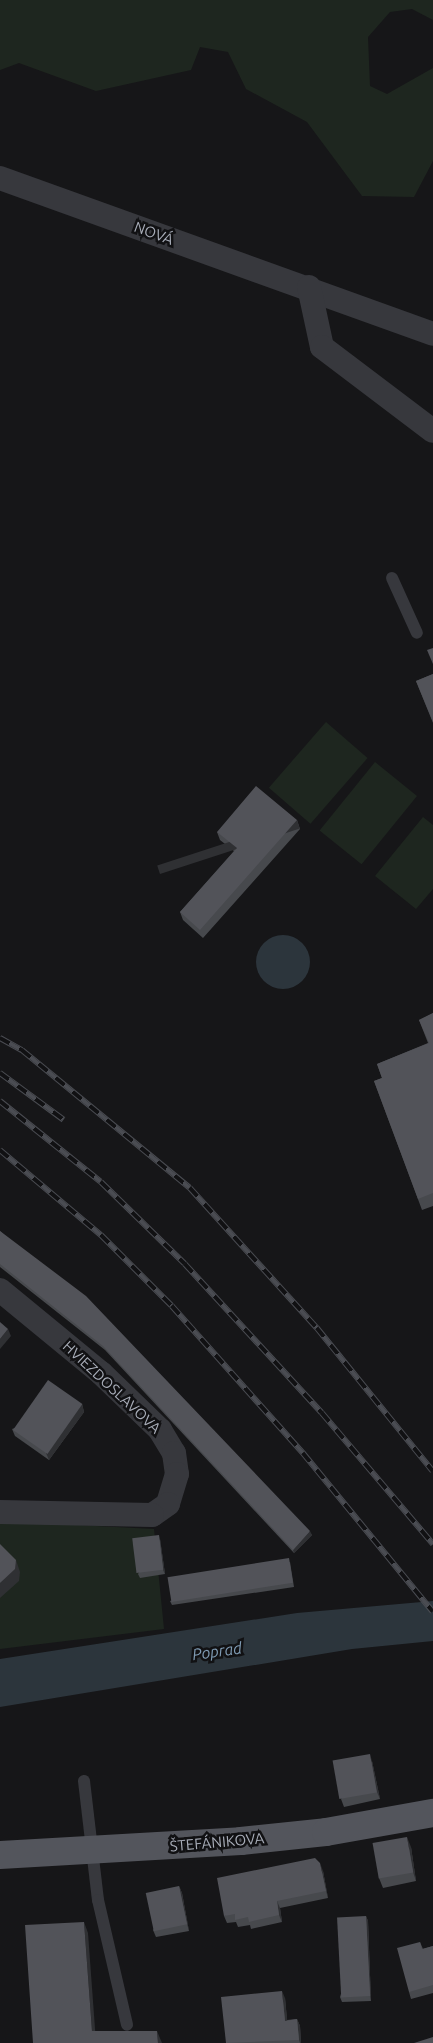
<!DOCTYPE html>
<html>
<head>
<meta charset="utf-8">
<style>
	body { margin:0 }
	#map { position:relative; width:433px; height:2043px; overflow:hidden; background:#161618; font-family:Ubuntu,sans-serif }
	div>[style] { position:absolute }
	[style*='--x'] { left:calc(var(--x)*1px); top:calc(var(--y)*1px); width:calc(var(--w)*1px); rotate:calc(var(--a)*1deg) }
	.green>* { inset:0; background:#1e261f; transform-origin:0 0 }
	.water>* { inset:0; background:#2c353c }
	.round { border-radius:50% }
	.service>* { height:12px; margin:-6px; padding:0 6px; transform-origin:6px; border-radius:6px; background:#37383d }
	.minor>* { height:24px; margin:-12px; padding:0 12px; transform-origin:12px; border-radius:12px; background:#37383d }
	.primary>* { height:28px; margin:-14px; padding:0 14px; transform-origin:14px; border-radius:14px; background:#53555c }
	.rail>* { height:5.5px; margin-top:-2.75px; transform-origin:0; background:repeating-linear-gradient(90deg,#111113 0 11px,#4a4c52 0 22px); box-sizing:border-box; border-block:1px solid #4a4c52 }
	.wall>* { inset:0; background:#47494d }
	.shaded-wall>* { inset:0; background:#2f3033; transform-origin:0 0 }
	.building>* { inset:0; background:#525359; transform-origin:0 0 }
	span { translate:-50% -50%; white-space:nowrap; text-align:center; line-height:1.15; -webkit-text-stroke:5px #111113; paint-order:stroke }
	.street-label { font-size:15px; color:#a8adb8 }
	.water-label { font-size:16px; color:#7f9bb3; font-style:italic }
</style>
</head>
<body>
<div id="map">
	<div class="green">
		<div style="clip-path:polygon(0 0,433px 0,433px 20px,412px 9px,390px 12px,368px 37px,370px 86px,387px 94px,433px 68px,433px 161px,414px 197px,362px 196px,307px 122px,246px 89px,228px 52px,200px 47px,191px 70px,96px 91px,19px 63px,0 70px)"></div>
		<div style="left:326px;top:722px;width:55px;height:87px;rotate:41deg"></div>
		<div style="left:375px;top:762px;width:54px;height:88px;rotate:39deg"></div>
		<div style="clip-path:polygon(423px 817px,433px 825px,433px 889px,416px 909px,375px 876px)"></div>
		<div style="clip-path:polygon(0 1521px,154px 1529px,164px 1629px,0 1649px)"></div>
	</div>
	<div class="water">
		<div class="round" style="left:256px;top:935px;width:54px;height:54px"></div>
		<div style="clip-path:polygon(433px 1601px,433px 1641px,352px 1649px,0 1707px,0 1659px,297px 1613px)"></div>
	</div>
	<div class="service">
		<div style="--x:392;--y:578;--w:60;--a:65.6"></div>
		<div style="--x:84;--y:1781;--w:120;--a:83.3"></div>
		<div style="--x:98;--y:1900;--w:128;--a:76.9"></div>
	</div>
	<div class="minor">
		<div style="--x:0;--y:178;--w:460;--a:19.8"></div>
		<div style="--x:309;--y:287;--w:61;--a:77.8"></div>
		<div style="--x:322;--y:347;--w:139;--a:37.1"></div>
		<div style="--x:0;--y:1290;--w:131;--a:39.4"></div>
		<div style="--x:101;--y:1373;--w:82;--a:44"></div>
		<div style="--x:160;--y:1430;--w:27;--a:59"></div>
		<div style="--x:174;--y:1453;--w:21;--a:82"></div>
		<div style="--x:177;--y:1474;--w:31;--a:107"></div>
		<div style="--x:168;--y:1504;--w:19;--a:145"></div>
		<div style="--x:152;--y:1515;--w:152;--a:-178.9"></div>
	</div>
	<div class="primary">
		<div style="--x:0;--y:1855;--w:241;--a:-3.3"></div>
		<div style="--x:241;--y:1841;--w:85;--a:-6"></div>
		<div style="--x:326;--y:1832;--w:109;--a:-10.1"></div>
	</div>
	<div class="rail">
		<div style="--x:0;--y:1038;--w:25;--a:29"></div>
		<div style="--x:22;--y:1050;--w:217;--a:39.4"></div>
		<div style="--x:190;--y:1188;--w:189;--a:47.8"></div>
		<div style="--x:317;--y:1328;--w:184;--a:51"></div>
		<div style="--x:0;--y:1073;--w:79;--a:36.3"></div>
		<div style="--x:0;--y:1101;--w:129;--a:38.7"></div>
		<div style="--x:101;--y:1182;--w:117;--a:44.3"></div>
		<div style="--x:185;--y:1264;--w:202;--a:47.4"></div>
		<div style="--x:322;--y:1413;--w:172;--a:49.7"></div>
		<div style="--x:0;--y:1150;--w:132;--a:40.1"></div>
		<div style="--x:101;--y:1235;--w:100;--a:45"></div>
		<div style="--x:172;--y:1306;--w:197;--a:48.3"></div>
		<div style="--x:303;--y:1453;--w:205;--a:50.7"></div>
	</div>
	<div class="wall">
		<div style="clip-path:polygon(433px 674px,433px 723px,416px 681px)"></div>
		<div style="clip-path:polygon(297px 820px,300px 829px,203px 938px,183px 920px,180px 912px,234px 851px,220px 840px,217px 832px)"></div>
		<div style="clip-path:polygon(433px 1013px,433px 1206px,422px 1210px,374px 1081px,382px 1078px,377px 1064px,428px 1043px,419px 1020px)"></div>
		<div style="clip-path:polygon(0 1231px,312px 1535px,294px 1553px,105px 1350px,0 1267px)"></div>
		<div style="clip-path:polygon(82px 1404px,84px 1412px,49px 1460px,15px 1436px,12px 1429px)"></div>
		<div style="clip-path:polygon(160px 1539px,165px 1574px,140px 1578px,138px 1574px)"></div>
		<div style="clip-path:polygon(290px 1562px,294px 1587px,172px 1605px,170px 1601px)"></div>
		<div style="clip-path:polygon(372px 1761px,380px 1799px,344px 1807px,341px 1799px)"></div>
		<div style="clip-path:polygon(411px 1847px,416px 1881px,383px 1888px,379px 1878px)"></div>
		<div style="clip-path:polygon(323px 1871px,328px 1898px,280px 1908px,282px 1922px,251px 1929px,250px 1925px,238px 1927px,236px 1922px,227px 1923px,224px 1916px)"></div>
		<div style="clip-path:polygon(179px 1886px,182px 1893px,189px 1931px,156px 1937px,153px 1930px)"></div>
		<div style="clip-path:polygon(366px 1916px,368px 1921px,371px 2001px,342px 2002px,340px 1997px)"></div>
		<div style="clip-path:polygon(420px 1942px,423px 1949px,433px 1946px,433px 1993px,411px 1999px,409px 1992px)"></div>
		<div style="clip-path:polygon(285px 1998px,287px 2020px,297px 2019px,300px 2026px,301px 2043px,226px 2043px)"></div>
	</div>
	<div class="shaded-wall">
		<div style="left:297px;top:820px;width:9px;height:147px;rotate:72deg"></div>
		<div style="clip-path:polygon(8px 1329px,11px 1336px,0 1349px,0 1339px)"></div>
		<div style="clip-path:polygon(82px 1404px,84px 1412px,49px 1460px,46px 1453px)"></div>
		<div style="clip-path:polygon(310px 1531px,312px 1535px,294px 1553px,293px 1550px)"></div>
		<div style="clip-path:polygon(159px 1535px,160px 1539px,165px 1574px,163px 1570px)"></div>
		<div style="clip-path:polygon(16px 1560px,20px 1572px,19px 1581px,0 1598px,0 1583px)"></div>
		<div style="clip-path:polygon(370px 1754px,372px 1761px,380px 1799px,377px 1792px)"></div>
		<div style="clip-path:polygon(407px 1837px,411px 1847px,416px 1881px,413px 1872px)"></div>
		<div style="clip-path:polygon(320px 1863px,323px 1871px,328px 1898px,326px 1891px)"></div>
		<div style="clip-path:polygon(179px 1886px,182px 1893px,189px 1931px,187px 1924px)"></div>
		<div style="clip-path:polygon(277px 1901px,280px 1908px,282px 1922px,279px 1915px)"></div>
		<div style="clip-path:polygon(366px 1916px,368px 1921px,371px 2001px,370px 1996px)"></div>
		<div style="clip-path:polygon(84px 1922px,88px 1933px,96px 2042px,92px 2031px)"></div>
		<div style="clip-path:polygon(282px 1991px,285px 1998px,288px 2028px,285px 2021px)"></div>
		<div style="clip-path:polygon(297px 2019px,300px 2026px,301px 2043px,300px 2043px,299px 2040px)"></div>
		<div style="clip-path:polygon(157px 2031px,162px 2043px,158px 2043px)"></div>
	</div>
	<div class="building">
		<div style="clip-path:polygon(433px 648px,433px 664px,427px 650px)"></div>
		<div style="clip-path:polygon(433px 674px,433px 722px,416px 681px)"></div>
		<div style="clip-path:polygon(256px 786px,297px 820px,200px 930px,180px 912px,237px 848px,217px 832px)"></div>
		<div style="clip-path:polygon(433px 1013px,433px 1193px,418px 1199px,374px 1081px,382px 1078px,377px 1064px,429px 1043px,419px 1020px)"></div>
		<div style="clip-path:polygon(0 1231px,86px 1296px,310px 1531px,293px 1550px,103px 1346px,0 1264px)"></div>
		<div style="clip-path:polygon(0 1322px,8px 1329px,0 1339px)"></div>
		<div style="left:48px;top:1380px;width:42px;height:61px;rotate:35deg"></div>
		<div style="left:159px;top:1535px;width:35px;height:27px;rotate:83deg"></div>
		<div style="clip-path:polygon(0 1544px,16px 1560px,15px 1569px,0 1583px)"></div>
		<div style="left:289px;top:1558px;width:25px;height:123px;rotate:81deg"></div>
		<div style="left:370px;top:1754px;width:39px;height:38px;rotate:80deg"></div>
		<div style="left:407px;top:1837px;width:36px;height:35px;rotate:80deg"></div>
		<div style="clip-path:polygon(315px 1858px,320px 1863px,326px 1891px,277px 1901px,279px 1915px,249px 1922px,248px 1917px,235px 1920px,235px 1914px,224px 1916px,217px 1878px)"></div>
		<div style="left:179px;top:1886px;width:39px;height:34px;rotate:78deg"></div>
		<div style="left:366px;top:1916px;width:80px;height:29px;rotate:87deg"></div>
		<div style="clip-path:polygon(84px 1922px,92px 2031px,157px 2031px,158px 2043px,33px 2043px,25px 1925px)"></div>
		<div style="clip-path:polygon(420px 1942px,422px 1949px,433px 1946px,433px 1985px,409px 1992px,397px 1948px)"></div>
		<div style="clip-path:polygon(282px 1991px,285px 2021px,297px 2019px,299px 2040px,226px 2043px,221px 1997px)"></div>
		<div style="clip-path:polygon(433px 2037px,433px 2043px,414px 2043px)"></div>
	</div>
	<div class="street-label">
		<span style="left:154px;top:233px;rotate:20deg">NOVÁ</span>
		<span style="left:112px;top:1387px;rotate:43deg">HVIEZDOSLAVOVA</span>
		<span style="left:217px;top:1842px;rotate:-5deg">ŠTEFÁNIKOVA</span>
	</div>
	<div class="water-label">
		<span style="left:217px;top:1651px;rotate:-8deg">Poprad</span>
	</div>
</div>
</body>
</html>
